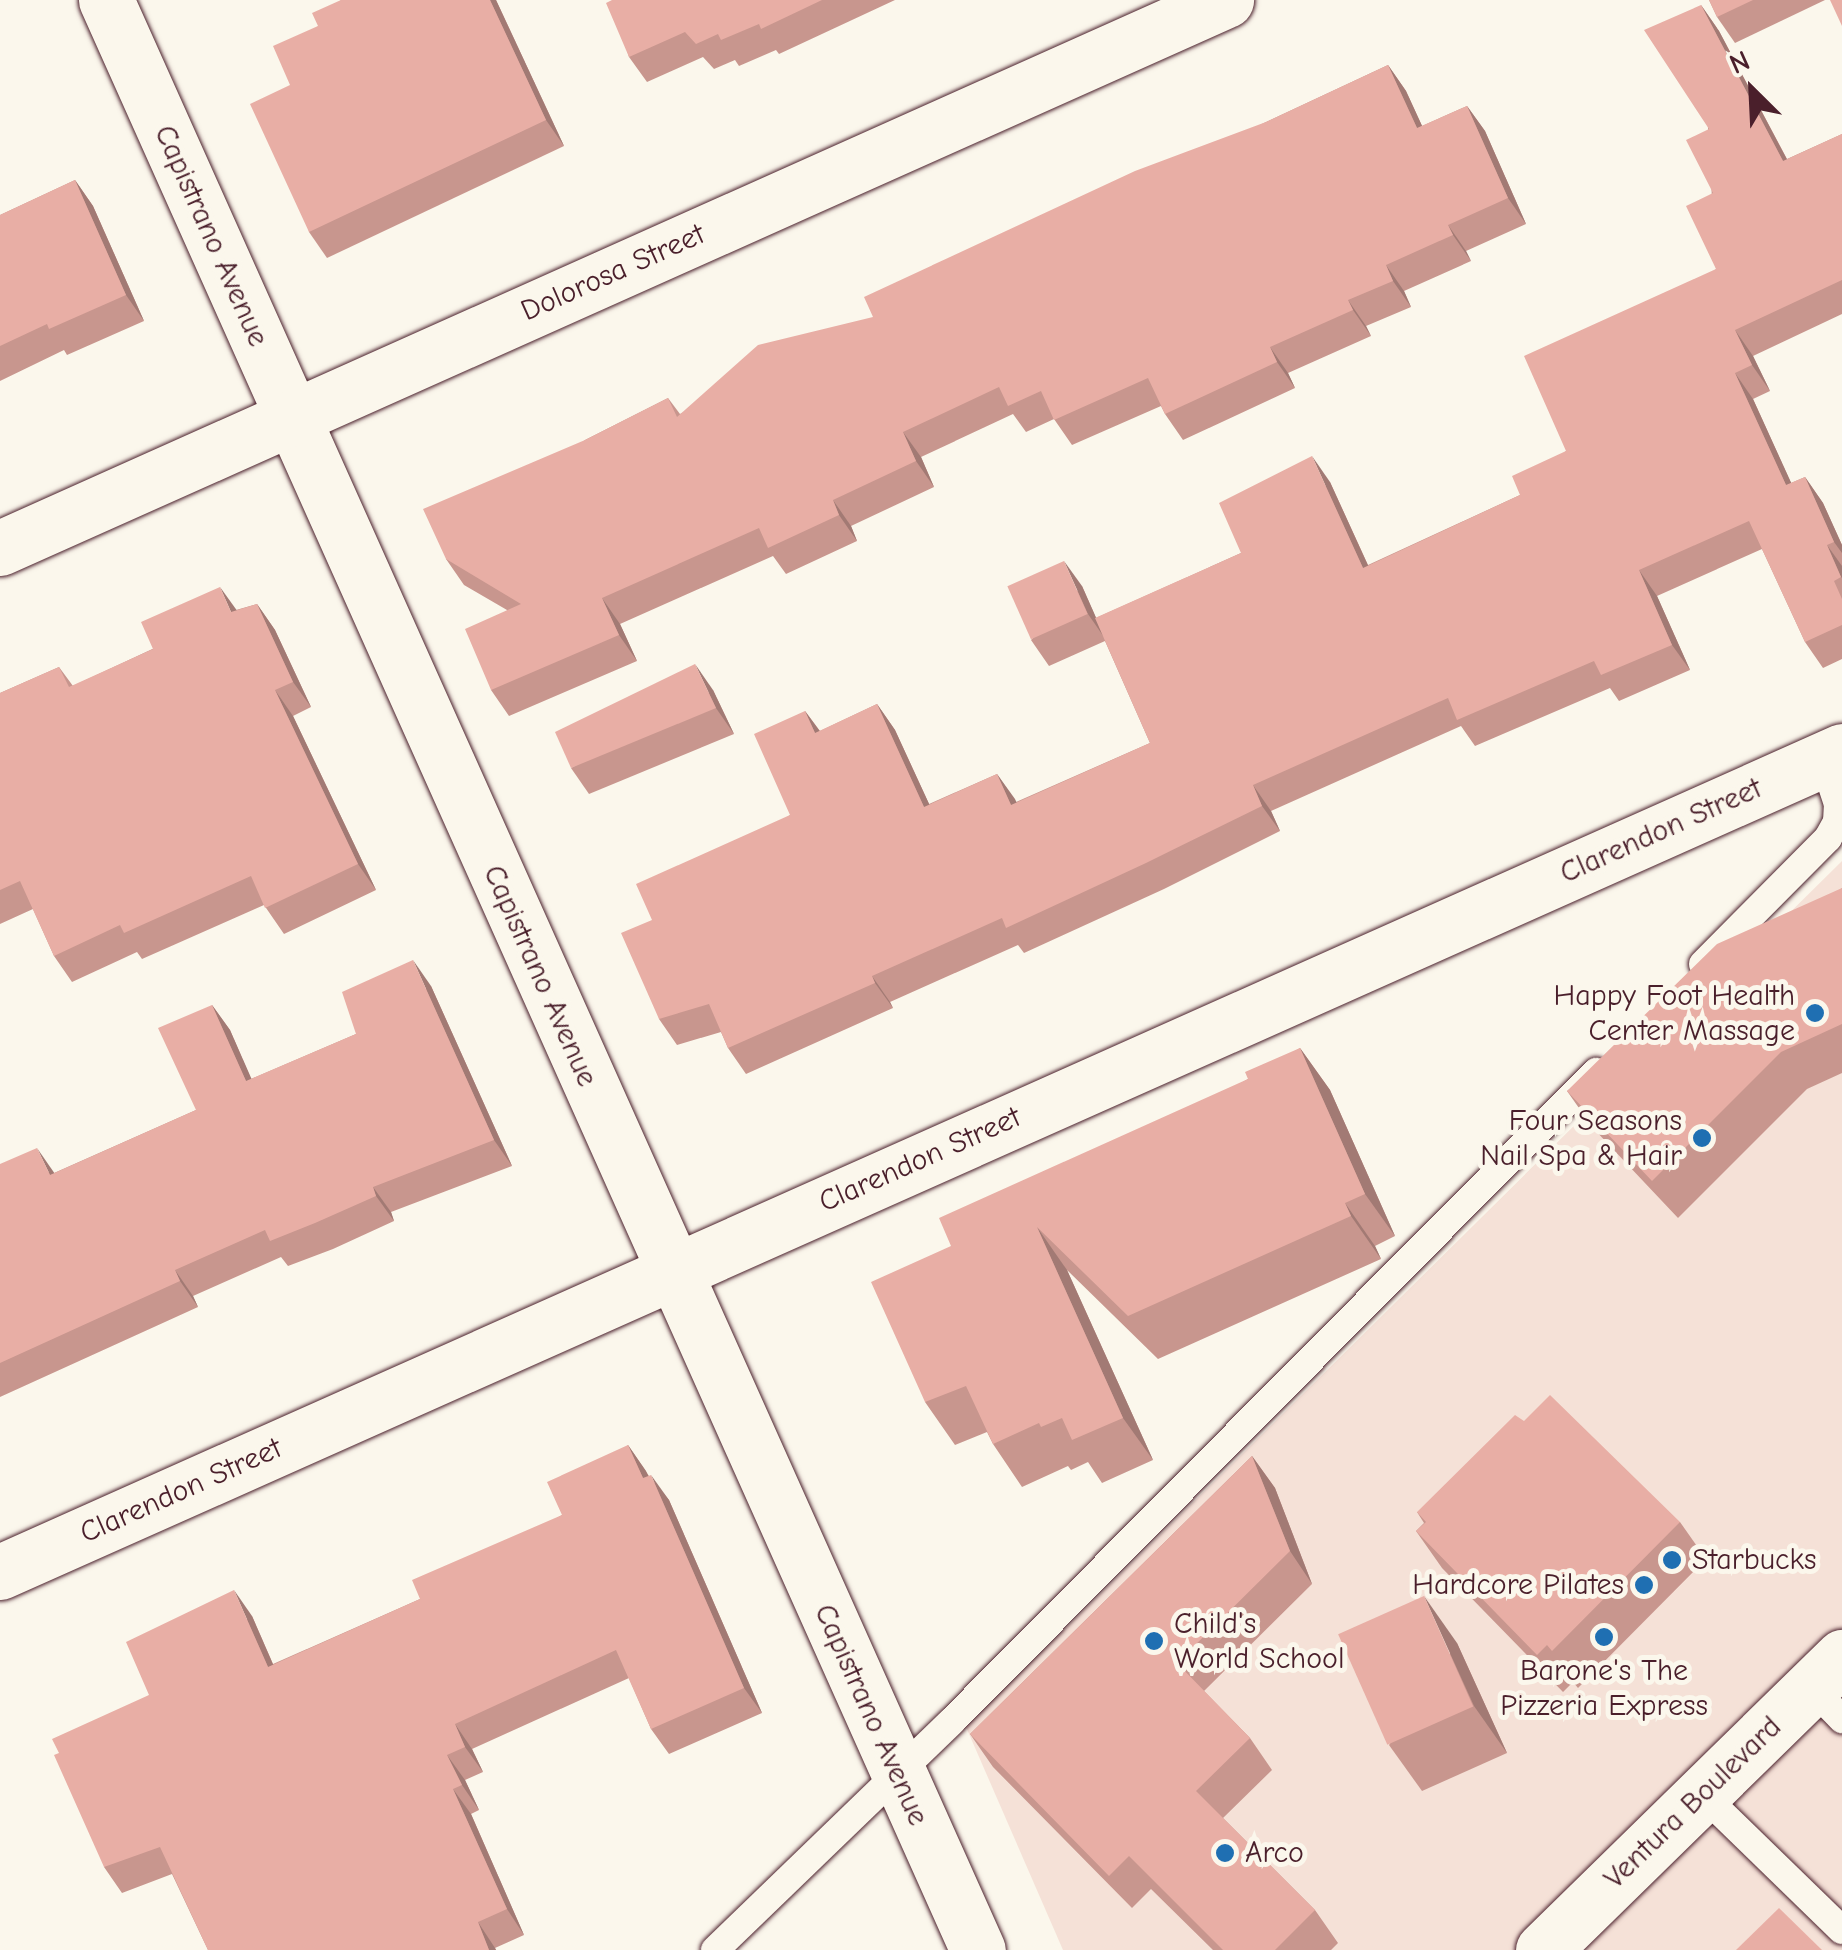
<!DOCTYPE html>
<html>
<head>
<meta charset="utf-8">
<style>
	body { margin:0 }
	#map { position:relative; width:1842px; height:1950px; overflow:hidden; background:#fbf7ec; font-family:"Comic Neue",sans-serif }
	div>[style] { position:absolute }
	[style*='--x'] { left:calc(var(--x)*1px); top:calc(var(--y)*1px); width:calc(var(--w)*1px); rotate:calc(var(--a)*1deg) }
	.built>* { inset:0; background:#f5e1d7 }
	.roads { filter:drop-shadow(0 0 2px #4a1f2b) drop-shadow(0 0 2px #4a1f2b) }
	.service>* { height:28px; margin:-14px; padding:0 14px; transform-origin:14px; border-radius:14px; background:#fbf7ec }
	.minor>* { height:55px; margin:-27.5px; padding:0 27.5px; transform-origin:27.5px; border-radius:27.5px; background:#fbf7ec }
	.secondary>* { height:55px; margin:-27.5px; padding:0 27.5px; transform-origin:27.5px; border-radius:27.5px; background:#fbf7ec }
	.wall>* { inset:0; background:#c8968e }
	.shaded-wall>* { inset:0; background:#a27a74 }
	.building>* { inset:0; background:#e8aea5; transform-origin:0 0 }
	.dots>* { width:28px; height:28px; translate:-50% -50%; box-sizing:border-box; border:5px solid #fbf7ec; border-radius:50% }
	span { translate:-50% -50%; white-space:nowrap; text-align:center; line-height:1.15; -webkit-text-stroke:10px #fbf7ec; paint-order:stroke }
	.street-label { font-size:30px; color:#4a1f2b }
	.poi-label { font-size:30px; color:#4a1f2b }
	.right { translate:-100% -50%; text-align:right }
	.left { translate:0 -50%; text-align:left }
	.north { position:absolute; left:1702px; top:40px; width:100px; height:100px; -webkit-text-stroke:8px #fbf7ec; paint-order:stroke; rotate:336deg; font-size:28px; font-weight:700; line-height:40px; text-align:center; color:#4a1f2b }
	.north::after { content:''; display:block; margin:auto; width:35px; height:45px; background:#4a1f2b; clip-path:polygon(50% 0,100% 100%,50% 72%,0 100%) }
</style>
</head>
<body>
<div id="map">
	<div class="built">
		<div style="clip-path:polygon(1842px 861px,1842px 1950px,1063px 1950px,966px 1727px)"></div>
	</div>
	<div class="roads">
		<div class="service">
			<div style="--x:1703;--y:964;--w:177;--a:-45.2"></div>
			<div style="--x:1828;--y:838;--w:18;--a:-61"></div>
			<div style="--x:1837;--y:822;--w:18;--a:-87"></div>
			<div style="--x:1838;--y:804;--w:47;--a:-108.4"></div>
			<div style="--x:1811;--y:1687;--w:45;--a:45.9"></div>
			<div style="--x:1702;--y:1794;--w:195;--a:44.2"></div>
			<div style="--x:715;--y:1950;--w:328;--a:-44"></div>
			<div style="--x:951;--y:1722;--w:916;--a:-45.22"></div>
		</div>
		<div class="minor">
			<div style="--x:106;--y:0;--w:2136;--a:65.91"></div>
			<div style="--x:0;--y:548;--w:1343;--a:-24.08"></div>
			<div style="--x:0;--y:1572;--w:2017;--a:-24.02"></div>
		</div>
		<div class="secondary">
			<div style="--x:1543;--y:1950;--w:419;--a:-44.4"></div>
		</div>
	</div>
	<div class="wall">
		<div style="clip-path:polygon(341px 0,496px 0,564px 146px,327px 258px,309px 232px,290px 85px,318px 26px)"></div>
		<div style="clip-path:polygon(612px 0,895px 0,779px 54px,776px 50px,739px 66px,735px 60px,714px 69px,703px 57px,647px 82px,629px 57px)"></div>
		<div style="clip-path:polygon(1709px 0,1825px 0,1735px 43px,1717px 17px)"></div>
		<div style="clip-path:polygon(1701px 5px,1719px 31px,1787px 159px,1842px 134px,1842px 314px,1753px 356px,1770px 391px,1753px 399px,1791px 483px,1805px 477px,1823px 503px,1842px 545px,1842px 659px,1823px 668px,1805px 642px,1762px 549px,1657px 596px,1690px 670px,1619px 701px,1610px 688px,1475px 746px,1461px 726px,1271px 811px,1280px 831px,1164px 889px,1024px 953px,1018px 945px,890px 1002px,893px 1008px,746px 1074px,728px 1048px,721px 1032px,677px 1045px,659px 1019px,652px 920px,790px 815px,805px 711px,820px 731px,877px 704px,895px 730px,929px 804px,997px 774px,1016px 802px,1150px 743px,1105px 641px,1049px 666px,1031px 640px,1082px 586px,1096px 618px,1241px 553px,1330px 482px,1368px 565px,1520px 495px,1566px 451px,1716px 269px)"></div>
		<div style="clip-path:polygon(1388px 65px,1406px 91px,1422px 126px,1467px 106px,1485px 131px,1526px 224px,1466px 251px,1471px 261px,1404px 291px,1411px 307px,1366px 326px,1371px 336px,1288px 373px,1295px 388px,1183px 440px,1165px 414px,1161px 406px,1072px 445px,1054px 419px,1026px 432px,1013px 414px,921px 457px,934px 487px,851px 526px,857px 541px,786px 574px,773px 556px,620px 624px,637px 661px,509px 716px,491px 690px,507px 610px,464px 585px,446px 559px,585px 440px,668px 398px,680px 414px,1266px 122px)"></div>
		<div style="clip-path:polygon(75px 180px,93px 206px,144px 321px,67px 355px,64px 350px,0 381px,0 215px)"></div>
		<div style="clip-path:polygon(257px 604px,275px 630px,311px 707px,293px 716px,376px 890px,284px 934px,264px 905px,142px 959px,137px 952px,72px 982px,54px 956px,33px 909px,0 924px,0 693px,59px 667px,73px 686px,236px 610px)"></div>
		<div style="clip-path:polygon(713px 690px,734px 734px,589px 794px,571px 768px)"></div>
		<div style="clip-path:polygon(1842px 888px,1842px 1073px,1807px 1089px,1678px 1218px,1593px 1128px,1567px 1091px)"></div>
		<div style="clip-path:polygon(431px 986px,512px 1166px,391px 1212px,394px 1221px,333px 1249px,288px 1266px,281px 1257px,193px 1296px,198px 1307px,0 1397px,0 1164px,54px 1173px,196px 1110px,212px 1005px,230px 1030px,251px 1079px,356px 1034px)"></div>
		<div style="clip-path:polygon(1300px 1048px,1330px 1090px,1395px 1236px,1375px 1246px,1381px 1259px,1158px 1359px,1067px 1270px,1153px 1460px,1102px 1483px,1088px 1462px,1071px 1470px,1068px 1466px,1022px 1487px,993px 1444px,987px 1432px,955px 1445px,925px 1402px,951px 1246px,1248px 1079px)"></div>
		<div style="clip-path:polygon(628px 1445px,649px 1476px,669px 1500px,762px 1713px,669px 1754px,651px 1729px,629px 1678px,472px 1749px,483px 1772px,465px 1780px,479px 1810px,471px 1814px,524px 1935px,495px 1948px,496px 1950px,208px 1950px,172px 1874px,122px 1893px,104px 1867px,149px 1695px,252px 1616px,273px 1664px,420px 1599px,562px 1515px)"></div>
		<div style="clip-path:polygon(1252px 1456px,1275px 1488px,1312px 1584px,1204px 1691px,1250px 1738px,1272px 1770px,1223px 1818px,1315px 1910px,1338px 1943px,1331px 1950px,1213px 1950px,1151px 1889px,1132px 1908px,993px 1767px,970px 1734px)"></div>
		<div style="clip-path:polygon(1417px 1512px,1680px 1522px,1706px 1559px,1578px 1688px,1573px 1682px,1563px 1692px,1442px 1568px,1416px 1531px,1424px 1523px)"></div>
		<div style="clip-path:polygon(1457px 1643px,1507px 1753px,1422px 1791px,1389px 1745px)"></div>
	</div>
	<div class="shaded-wall">
		<div style="clip-path:polygon(490px 0,496px 0,564px 146px,546px 120px)"></div>
		<div style="clip-path:polygon(1701px 5px,1719px 31px,1801px 186px,1783px 161px)"></div>
		<div style="clip-path:polygon(1388px 65px,1406px 91px,1435px 154px,1417px 128px)"></div>
		<div style="clip-path:polygon(1467px 106px,1485px 131px,1526px 224px,1508px 198px)"></div>
		<div style="clip-path:polygon(75px 180px,93px 206px,144px 321px,126px 295px)"></div>
		<div style="clip-path:polygon(1448px 225px,1466px 251px,1471px 261px,1453px 235px)"></div>
		<div style="clip-path:polygon(1386px 265px,1404px 291px,1411px 307px,1393px 281px)"></div>
		<div style="clip-path:polygon(1348px 300px,1366px 326px,1371px 336px,1353px 310px)"></div>
		<div style="clip-path:polygon(1735px 330px,1753px 356px,1770px 391px,1752px 365px)"></div>
		<div style="clip-path:polygon(1270px 347px,1288px 373px,1295px 388px,1277px 362px)"></div>
		<div style="clip-path:polygon(1735px 373px,1753px 399px,1804px 511px,1786px 485px)"></div>
		<div style="clip-path:polygon(903px 432px,921px 457px,934px 487px,916px 461px)"></div>
		<div style="clip-path:polygon(1312px 456px,1330px 482px,1381px 594px,1363px 568px)"></div>
		<div style="clip-path:polygon(1805px 477px,1823px 503px,1842px 545px,1842px 553px,1834px 542px)"></div>
		<div style="clip-path:polygon(833px 500px,851px 526px,857px 541px,839px 515px)"></div>
		<div style="clip-path:polygon(1827px 545px,1842px 566px,1842px 578px,1841px 577px)"></div>
		<div style="clip-path:polygon(1064px 561px,1082px 586px,1106px 640px,1088px 614px)"></div>
		<div style="clip-path:polygon(1639px 570px,1657px 596px,1690px 670px,1672px 645px)"></div>
		<div style="clip-path:polygon(220px 587px,238px 612px,231px 612px)"></div>
		<div style="clip-path:polygon(602px 598px,620px 624px,637px 661px,619px 635px)"></div>
		<div style="clip-path:polygon(257px 604px,275px 630px,311px 707px,293px 682px)"></div>
		<div style="clip-path:polygon(695px 664px,713px 690px,734px 734px,716px 708px)"></div>
		<div style="clip-path:polygon(275px 690px,293px 716px,376px 890px,358px 864px)"></div>
		<div style="clip-path:polygon(877px 704px,895px 730px,942px 832px,924px 807px)"></div>
		<div style="clip-path:polygon(805px 711px,824px 737px,815px 733px)"></div>
		<div style="clip-path:polygon(997px 774px,1015px 799px,1029px 830px,1011px 805px)"></div>
		<div style="clip-path:polygon(1253px 785px,1271px 811px,1280px 831px,1262px 806px)"></div>
		<div style="clip-path:polygon(413px 960px,431px 986px,512px 1166px,494px 1140px)"></div>
		<div style="clip-path:polygon(872px 976px,890px 1002px,893px 1008px,875px 983px)"></div>
		<div style="clip-path:polygon(212px 1005px,230px 1030px,264px 1107px,246px 1081px)"></div>
		<div style="clip-path:polygon(1300px 1048px,1330px 1090px,1395px 1236px,1365px 1194px)"></div>
		<div style="clip-path:polygon(37px 1148px,55px 1174px,50px 1175px)"></div>
		<div style="clip-path:polygon(373px 1187px,391px 1212px,394px 1221px,376px 1196px)"></div>
		<div style="clip-path:polygon(1345px 1203px,1375px 1246px,1381px 1259px,1351px 1216px)"></div>
		<div style="clip-path:polygon(1037px 1227px,1067px 1270px,1153px 1460px,1123px 1418px)"></div>
		<div style="clip-path:polygon(175px 1270px,193px 1296px,198px 1307px,180px 1281px)"></div>
		<div style="clip-path:polygon(628px 1445px,646px 1471px,661px 1504px,643px 1478px)"></div>
		<div style="clip-path:polygon(1252px 1456px,1275px 1488px,1312px 1584px,1290px 1551px)"></div>
		<div style="clip-path:polygon(651px 1475px,669px 1500px,762px 1713px,744px 1688px)"></div>
		<div style="clip-path:polygon(234px 1590px,252px 1616px,285px 1692px,268px 1667px)"></div>
		<div style="clip-path:polygon(1424px 1596px,1457px 1643px,1507px 1753px,1474px 1706px)"></div>
		<div style="clip-path:polygon(455px 1724px,472px 1749px,483px 1772px,465px 1747px)"></div>
		<div style="clip-path:polygon(447px 1755px,465px 1780px,479px 1810px,462px 1785px)"></div>
		<div style="clip-path:polygon(453px 1789px,471px 1814px,524px 1935px,507px 1909px)"></div>
		<div style="clip-path:polygon(478px 1922px,495px 1948px,496px 1950px,489px 1950px)"></div>
	</div>
	<div class="building">
		<div style="clip-path:polygon(341px 0,490px 0,546px 120px,309px 232px,250px 104px,290px 85px,273px 46px,318px 26px,312px 13px)"></div>
		<div style="clip-path:polygon(612px 0,822px 0,761px 29px,759px 24px,721px 40px,718px 34px,696px 44px,685px 32px,629px 57px,606px 3px)"></div>
		<div style="clip-path:polygon(1709px 0,1753px 0,1717px 17px)"></div>
		<div style="clip-path:polygon(1830px 0,1842px 0,1842px 26px)"></div>
		<div style="clip-path:polygon(1701px 5px,1783px 161px,1842px 134px,1842px 280px,1735px 330px,1752px 365px,1735px 373px,1786px 485px,1805px 477px,1834px 542px,1827px 545px,1841px 577px,1834px 581px,1842px 599px,1842px 625px,1805px 642px,1749px 521px,1639px 570px,1672px 645px,1601px 675px,1594px 661px,1457px 720px,1448px 698px,1253px 785px,1262px 806px,1146px 863px,1006px 928px,1002px 918px,872px 976px,875px 983px,728px 1048px,709px 1004px,659px 1019px,621px 933px,652px 920px,636px 884px,790px 815px,754px 734px,805px 711px,815px 733px,877px 704px,924px 807px,997px 774px,1011px 805px,1150px 743px,1095px 618px,1241px 553px,1219px 503px,1312px 456px,1363px 568px,1520px 495px,1512px 476px,1566px 451px,1524px 356px,1716px 269px,1686px 206px,1713px 193px,1686px 140px,1709px 129px,1644px 30px)"></div>
		<div style="clip-path:polygon(1388px 65px,1417px 128px,1467px 106px,1508px 198px,1448px 225px,1453px 235px,1386px 265px,1393px 281px,1348px 300px,1353px 310px,1270px 347px,1277px 362px,1165px 414px,1148px 378px,1054px 420px,1041px 391px,1008px 406px,999px 387px,903px 432px,916px 461px,833px 500px,839px 515px,768px 548px,759px 528px,602px 598px,619px 635px,491px 690px,465px 629px,521px 604px,446px 559px,423px 509px,585px 440px,668px 398px,677px 417px,758px 345px,873px 317px,864px 297px,1135px 171px,1266px 122px)"></div>
		<div style="clip-path:polygon(75px 180px,126px 295px,49px 329px,47px 324px,0 346px,0 215px)"></div>
		<div style="left:1064px;top:561px;width:58px;height:62px;rotate:66deg"></div>
		<div style="clip-path:polygon(220px 587px,231px 612px,257px 604px,293px 682px,275px 690px,358px 864px,265px 908px,251px 876px,124px 933px,120px 925px,54px 956px,20px 881px,0 890px,0 693px,59px 667px,69px 687px,153px 649px,141px 622px)"></div>
		<div style="clip-path:polygon(695px 664px,716px 708px,571px 768px,555px 732px)"></div>
		<div style="clip-path:polygon(1842px 888px,1842px 1024px,1781px 1052px,1652px 1181px,1567px 1091px,1717px 944px)"></div>
		<div style="clip-path:polygon(413px 960px,494px 1140px,373px 1187px,376px 1196px,315px 1223px,270px 1241px,265px 1230px,175px 1270px,180px 1281px,0 1363px,0 1164px,37px 1148px,50px 1175px,196px 1110px,158px 1028px,212px 1005px,246px 1081px,356px 1034px,342px 992px)"></div>
		<div style="clip-path:polygon(1300px 1048px,1365px 1194px,1345px 1203px,1351px 1216px,1128px 1316px,1037px 1227px,1123px 1418px,1072px 1440px,1062px 1418px,1041px 1427px,1039px 1423px,993px 1444px,966px 1386px,925px 1402px,871px 1282px,951px 1246px,939px 1218px,1248px 1079px,1245px 1072px)"></div>
		<div style="clip-path:polygon(1550px 1395px,1680px 1522px,1552px 1651px,1547px 1645px,1537px 1655px,1416px 1531px,1426px 1522px,1417px 1512px,1515px 1415px,1524px 1421px)"></div>
		<div style="clip-path:polygon(628px 1445px,643px 1478px,651px 1475px,744px 1688px,651px 1729px,616px 1650px,455px 1724px,465px 1747px,447px 1755px,462px 1785px,453px 1789px,507px 1909px,478px 1922px,489px 1950px,208px 1950px,160px 1847px,104px 1867px,54px 1755px,59px 1753px,52px 1739px,149px 1695px,126px 1642px,234px 1590px,268px 1667px,420px 1599px,412px 1580px,562px 1515px,547px 1482px)"></div>
		<div style="clip-path:polygon(1252px 1456px,1290px 1551px,1177px 1663px,1250px 1738px,1196px 1791px,1315px 1910px,1275px 1950px,1223px 1950px,1129px 1856px,1109px 1876px,970px 1734px)"></div>
		<div style="left:1424px;top:1596px;width:121px;height:94px;rotate:66deg"></div>
		<div style="clip-path:polygon(1779px 1908px,1822px 1950px,1736px 1950px)"></div>
	</div>
	<div class="dots">
		<div style="left:1815px;top:1013px;background:#1f6fb2"></div>
		<div style="left:1702px;top:1138px;background:#1f6fb2"></div>
		<div style="left:1672px;top:1560px;background:#1f6fb2"></div>
		<div style="left:1644px;top:1585px;background:#1f6fb2"></div>
		<div style="left:1604px;top:1637px;background:#1f6fb2"></div>
		<div style="left:1154px;top:1641px;background:#1f6fb2"></div>
		<div style="left:1225px;top:1853px;background:#1f6fb2"></div>
	</div>
	<div class="street-label">
		<span style="left:211px;top:236px;rotate:66deg">Capistrano Avenue</span>
		<span style="left:613px;top:273px;rotate:-24deg">Dolorosa Street</span>
		<span style="left:1661px;top:831px;rotate:-24deg">Clarendon Street</span>
		<span style="left:540px;top:976px;rotate:66deg">Capistrano Avenue</span>
		<span style="left:920px;top:1160px;rotate:-24deg">Clarendon Street</span>
		<span style="left:181px;top:1491px;rotate:-24deg">Clarendon Street</span>
		<span style="left:871px;top:1715px;rotate:66deg">Capistrano Avenue</span>
		<span style="left:1693px;top:1803px;rotate:-44deg">Ventura Boulevard</span>
	</div>
	<div class="poi-label">
		<span class="right" style="left:1795px;top:1013px">Happy Foot Health<br>Center Massage</span>
		<span class="right" style="left:1682px;top:1138px">Four Seasons<br>Nail Spa &amp; Hair</span>
		<span class="left" style="left:1692px;top:1560px">Starbucks</span>
		<span class="right" style="left:1624px;top:1585px">Hardcore Pilates</span>
		<span class="left" style="left:1174px;top:1641px">Child's<br>World School</span>
		<span style="left:1604px;top:1688px">Barone's The<br>Pizzeria Express</span>
		<span class="left" style="left:1245px;top:1853px">Arco</span>
	</div>
	<div class="north">N</div>
</div>
</body>
</html>
